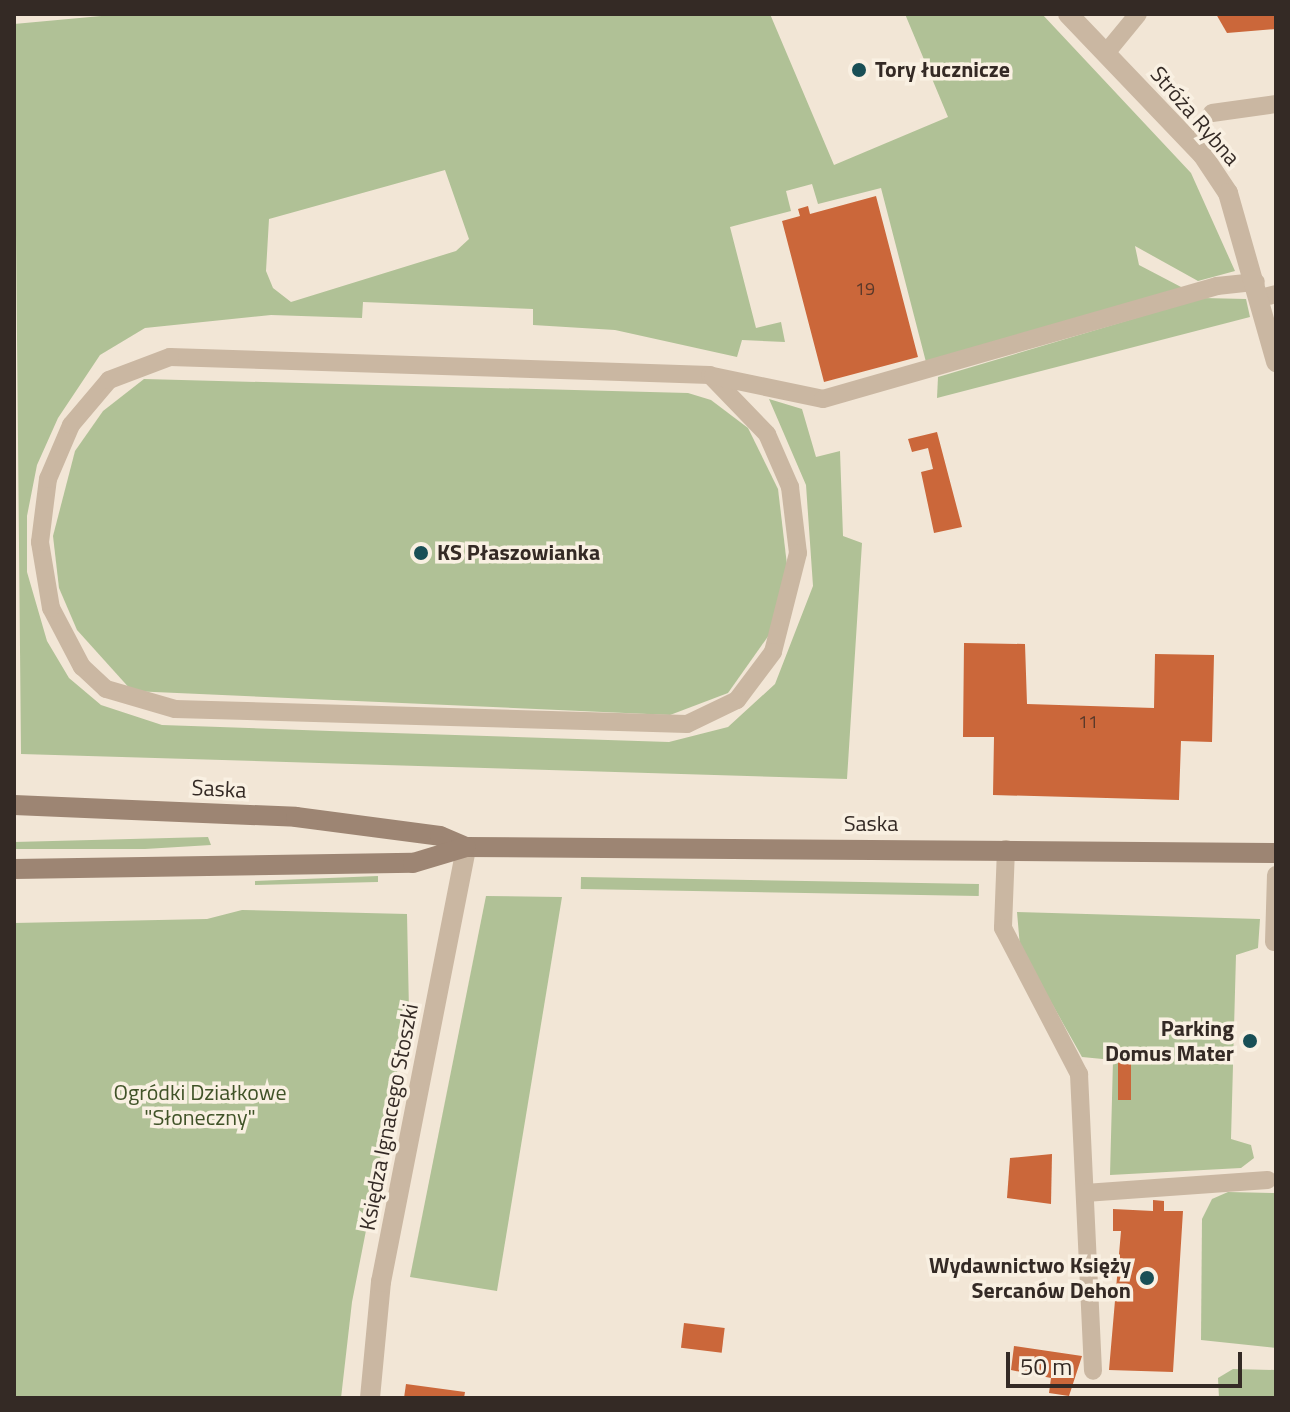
<!DOCTYPE html>
<html>
<head>
<meta charset="utf-8">
<style>
	body { margin:0 }
	#map { position:relative; width:1290px; height:1412px; overflow:hidden; background:#f2e6d6; font-family:"Titillium Web",sans-serif }
	div>[style] { position:absolute }
	[style*='--x'] { left:calc(var(--x)*1px); top:calc(var(--y)*1px); width:calc(var(--w)*1px); rotate:calc(var(--a)*1deg) }
	.green>* { inset:0; background:#b0c196; transform-origin:0 0 }
	.building>* { inset:0; background:#cb673a; transform-origin:0 0 }
	.lane>* { height:18px; margin:-9px; padding:0 9px; transform-origin:9px; border-radius:9px; background:#cab7a2 }
	.street>* { height:20px; margin:-10px; padding:0 10px; transform-origin:10px; border-radius:10px; background:#cab7a2 }
	.secondary>* { height:20px; margin:-10px; padding:0 10px; transform-origin:10px; border-radius:10px; background:#9d8573 }
	.dots>* { width:22px; height:22px; translate:-50% -50%; box-sizing:border-box; border:4px solid #f9f0e2; border-radius:50% }
	span { translate:-50% -50%; white-space:nowrap; text-align:center; line-height:1.15; -webkit-text-stroke:7px #f9f0e2; paint-order:stroke }
	.number-label { font-size:18px; color:#5a392a }
	.number-label span { -webkit-text-stroke-width:0 }
	.poi-label { font-size:22px; color:#342a25; font-weight:700 }
	.left { translate:0 -50%; text-align:left }
	.right { translate:-100% -50%; text-align:right }
	.street-label { font-size:22px; color:#342a25 }
	.park-label { font-size:22px; color:#405328 }
	.frame { position:absolute; inset:0; border:16px solid #342a25; pointer-events:none }
	.scale { position:absolute; left:1006px; top:1352px; width:236px; height:36px; box-sizing:border-box; border:4px solid #342a25; border-top:0; padding-left:10px; font-size:24px; line-height:28px; white-space:nowrap; color:#342a25; -webkit-text-stroke:6px #f9f0e2; paint-order:stroke }
</style>
</head>
<body>
<div id="map">
	<div class="green">
		<div style="clip-path:polygon(evenodd,123px 14px,770px 14px,834px 165px,948px 117px,905px 14px,1042px 14px,1191px 173px,1235px 271px,1198px 281px,1135px 246px,1139px 265px,1183px 288px,926px 362px,881px 188px,818px 204px,812px 184px,786px 191px,791px 211px,730px 227px,756px 328px,781px 322px,785px 342px,742px 340px,737px 357px,615px 330px,533px 325px,533px 309px,363px 302px,362px 318px,271px 315px,145px 328px,100px 355px,58px 418px,37px 465px,27px 516px,27px 572px,47px 641px,69px 678px,101px 705px,162px 725px,330px 731px,669px 742px,728px 727px,775px 684px,813px 586px,806px 485px,769px 399px,802px 409px,816px 457px,840px 451px,843px 536px,862px 543px,847px 779px,21px 754px,14px 24px,123px 14px,445px 170px,469px 239px,456px 251px,291px 302px,273px 288px,266px 271px,269px 219px,445px 170px)"></div>
		<div style="clip-path:polygon(1203px 298px,1246px 299px,1250px 317px,937px 398px,938px 377px)"></div>
		<div style="clip-path:polygon(144px 379px,688px 393px,711px 400px,748px 428px,778px 489px,787px 565px,769px 635px,728px 693px,670px 715px,132px 691px,77px 630px,59px 588px,53px 536px,75px 451px,103px 411px)"></div>
		<div style="clip-path:polygon(208px 837px,211px 845px,145px 849px,14px 849px,14px 842px)"></div>
		<div style="clip-path:polygon(378px 876px,378px 882px,255px 885px,255px 881px)"></div>
		<div style="left:581px;top:877px;width:398px;height:12px;rotate:1deg"></div>
		<div style="clip-path:polygon(486px 896px,562px 897px,497px 1291px,410px 1277px)"></div>
		<div style="clip-path:polygon(242px 910px,407px 914px,409px 1011px,352px 1302px,341px 1398px,14px 1398px,14px 923px,207px 919px)"></div>
		<div style="clip-path:polygon(1017px 912px,1260px 919px,1258px 948px,1236px 955px,1231px 1139px,1251px 1145px,1254px 1158px,1241px 1168px,1110px 1175px,1113px 1060px,1082px 1057px,1020px 947px)"></div>
		<div style="clip-path:polygon(1228px 1192px,1276px 1193px,1276px 1348px,1201px 1340px,1202px 1219px,1212px 1199px)"></div>
		<div style="clip-path:polygon(1233px 1369px,1276px 1370px,1276px 1398px,1219px 1398px,1218px 1378px)"></div>
	</div>
	<div class="building">
		<div style="clip-path:polygon(1216px 14px,1276px 14px,1276px 29px,1227px 33px)"></div>
		<div style="clip-path:polygon(876px 196px,918px 357px,824px 382px,782px 221px,800px 216px,798px 209px,808px 206px,810px 214px)"></div>
		<div style="clip-path:polygon(937px 432px,962px 527px,934px 533px,921px 472px,933px 469px,928px 448px,912px 452px,908px 439px)"></div>
		<div style="clip-path:polygon(964px 643px,1025px 644px,1027px 704px,1154px 708px,1155px 654px,1214px 655px,1212px 742px,1181px 741px,1179px 800px,993px 795px,994px 737px,963px 737px)"></div>
		<div style="left:1118px;top:1059px;width:13px;height:41px"></div>
		<div style="clip-path:polygon(1052px 1154px,1051px 1204px,1007px 1198px,1010px 1158px)"></div>
		<div style="clip-path:polygon(1153px 1200px,1164px 1201px,1164px 1211px,1183px 1211px,1173px 1372px,1109px 1370px,1121px 1231px,1113px 1231px,1113px 1209px,1153px 1211px)"></div>
		<div style="left:684px;top:1323px;width:41px;height:25px;rotate:7deg"></div>
		<div style="clip-path:polygon(1014px 1346px,1082px 1356px,1069px 1396px,1049px 1393px,1051px 1378px,1011px 1370px)"></div>
		<div style="clip-path:polygon(406px 1384px,465px 1392px,464px 1398px,404px 1398px)"></div>
	</div>
	<div class="lane">
		<div style="--x:1106;--y:53;--w:50;--a:-50.6"></div>
		<div style="--x:1212;--y:113;--w:65;--a:-8"></div>
		<div style="--x:1261;--y:298;--w:16;--a:-15"></div>
		<div style="--x:170;--y:357;--w:540;--a:1.91"></div>
		<div style="--x:710;--y:375;--w:82;--a:46"></div>
		<div style="--x:767;--y:434;--w:58;--a:66.5"></div>
		<div style="--x:790;--y:487;--w:66;--a:83.1"></div>
		<div style="--x:798;--y:553;--w:102;--a:104.2"></div>
		<div style="--x:773;--y:652;--w:60;--a:126.9"></div>
		<div style="--x:737;--y:700;--w:55;--a:154.4"></div>
		<div style="--x:687;--y:724;--w:512;--a:-178.32"></div>
		<div style="--x:175;--y:709;--w:72;--a:-163.8"></div>
		<div style="--x:106;--y:689;--w:33;--a:-137"></div>
		<div style="--x:82;--y:667;--w:67;--a:-117.7"></div>
		<div style="--x:51;--y:608;--w:67;--a:-99.5"></div>
		<div style="--x:40;--y:542;--w:64;--a:-82.8"></div>
		<div style="--x:48;--y:479;--w:59;--a:-66.9"></div>
		<div style="--x:71;--y:425;--w:59;--a:-49.8"></div>
		<div style="--x:109;--y:380;--w:65;--a:-20.7"></div>
		<div style="--x:713;--y:376;--w:112;--a:11.8"></div>
		<div style="--x:823;--y:399;--w:410;--a:-16"></div>
		<div style="--x:1217;--y:286;--w:39;--a:-6"></div>
		<div style="--x:1006;--y:849;--w:79;--a:92.2"></div>
		<div style="--x:1003;--y:928;--w:165;--a:62.5"></div>
		<div style="--x:1079;--y:1074;--w:297;--a:87.3"></div>
		<div style="--x:1274;--y:942;--w:67;--a:-88.3"></div>
		<div style="--x:1085;--y:1193;--w:183;--a:-4.1"></div>
	</div>
	<div class="street">
		<div style="--x:1068;--y:14;--w:194;--a:46.3"></div>
		<div style="--x:1202;--y:154;--w:47;--a:56.3"></div>
		<div style="--x:1228;--y:193;--w:176;--a:74.1"></div>
		<div style="--x:370;--y:1398;--w:117;--a:-84.6"></div>
		<div style="--x:381;--y:1282;--w:443;--a:-78.9"></div>
	</div>
	<div class="secondary">
		<div style="--x:14;--y:805;--w:282;--a:2.4"></div>
		<div style="--x:296;--y:817;--w:145;--a:7.5"></div>
		<div style="--x:440;--y:836;--w:28;--a:23"></div>
		<div style="--x:466;--y:847;--w:810;--a:0.42"></div>
		<div style="--x:14;--y:869;--w:399;--a:-0.9"></div>
		<div style="--x:413;--y:863;--w:55;--a:-16.8"></div>
	</div>
	<div class="dots">
		<div style="left:859px;top:70px;background:#194f56"></div>
		<div style="left:421px;top:553px;background:#194f56"></div>
		<div style="left:1250px;top:1041px;background:#194f56"></div>
		<div style="left:1147px;top:1278px;background:#194f56"></div>
	</div>
	<div class="number-label">
		<span style="left:865px;top:289px">19</span>
		<span style="left:1088px;top:722px">11</span>
	</div>
	<div class="poi-label">
		<span class="left" style="left:875px;top:70px">Tory łucznicze</span>
		<span class="left" style="left:437px;top:553px">KS Płaszowianka</span>
		<span class="right" style="left:1234px;top:1041px">Parking<br>Domus Mater</span>
		<span class="right" style="left:1131px;top:1278px">Wydawnictwo Księży<br>Sercanów Dehon</span>
	</div>
	<div class="street-label">
		<span style="left:1195px;top:116px;rotate:49deg">Stróża Rybna</span>
		<span style="left:219px;top:789px;rotate:3deg">Saska</span>
		<span style="left:871px;top:824px">Saska</span>
		<span style="left:389px;top:1117px;rotate:-79deg">Księdza Ignacego Stoszki</span>
	</div>
	<div class="park-label">
		<span style="left:200px;top:1105px">Ogródki Działkowe<br>"Słoneczny"</span>
	</div>
	<div class="frame"></div>
	<div class="scale">50 m</div>
</div>
</body>
</html>
